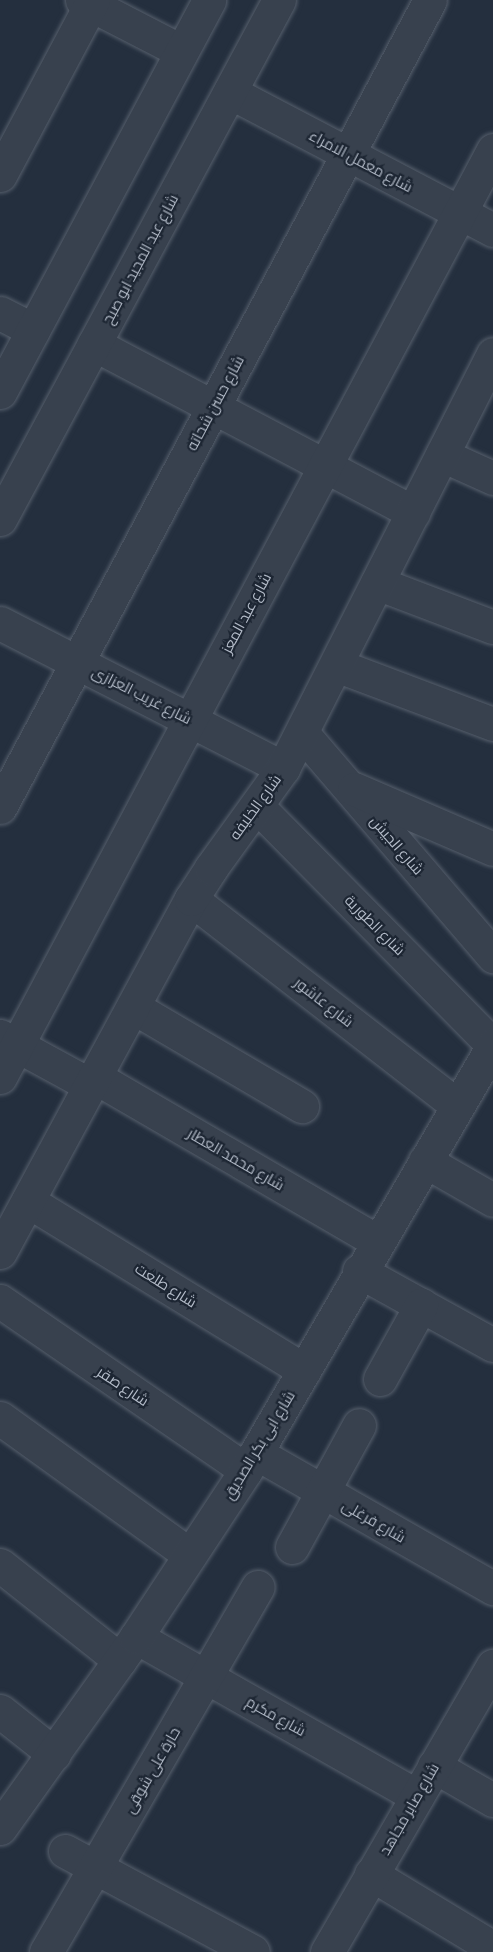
<!DOCTYPE html>
<html>
<head>
<meta charset="utf-8">
<style>
	body { margin:0 }
	#map { position:relative; width:493px; height:1952px; overflow:hidden; background:#242f3e; font-family:Commissioner,Cairo,sans-serif }
	div>[style] { position:absolute }
	[style*='--x'] { left:calc(var(--x)*1px); top:calc(var(--y)*1px); width:calc(var(--w)*1px); rotate:calc(var(--a)*1deg) }
	.roads { filter:drop-shadow(0 0 2px #565f6c) drop-shadow(0 0 2px #565f6c) }
	.minor>* { height:33px; margin:-16.5px; padding:0 16.5px; transform-origin:16.5px; border-radius:16.5px; background:#38414e }
	span { translate:-50% -50%; white-space:nowrap; text-align:center; line-height:1.15; -webkit-text-stroke:4.5px #1d2633; paint-order:stroke }
	.street-label { font-size:15px; color:#b4bcc9 }
</style>
</head>
<body>
<div id="map">
	<div class="roads">
		<div class="minor">
			<div style="--x:82;--y:0;--w:111;--a:27.3"></div>
			<div style="--x:230;--y:92;--w:297;--a:27.7"></div>
			<div style="--x:0;--y:175;--w:198;--a:-62"></div>
			<div style="--x:0;--y:313;--w:37;--a:27"></div>
			<div style="--x:94;--y:344;--w:361;--a:27.8"></div>
			<div style="--x:0;--y:392;--w:444;--a:-61.9"></div>
			<div style="--x:442;--y:455;--w:56;--a:24.3"></div>
			<div style="--x:0;--y:519;--w:589;--a:-61.74"></div>
			<div style="--x:377;--y:583;--w:124;--a:20.8"></div>
			<div style="--x:0;--y:623;--w:318;--a:27.1"></div>
			<div style="--x:336;--y:665;--w:168;--a:20.6"></div>
			<div style="--x:302;--y:733;--w:294;--a:49.4"></div>
			<div style="--x:354;--y:789;--w:151;--a:23.3"></div>
			<div style="--x:257;--y:806;--w:336;--a:45.4"></div>
			<div style="--x:0;--y:807;--w:914;--a:-61.95"></div>
			<div style="--x:191;--y:899;--w:336;--a:37.8"></div>
			<div style="--x:133;--y:1007;--w:196;--a:30.4"></div>
			<div style="--x:0;--y:1036;--w:102;--a:28.6"></div>
			<div style="--x:0;--y:1077;--w:1050;--a:-61.99"></div>
			<div style="--x:95;--y:1077;--w:326;--a:30.2"></div>
			<div style="--x:425;--y:1161;--w:78;--a:29.8"></div>
			<div style="--x:28;--y:1201;--w:324;--a:31.5"></div>
			<div style="--x:0;--y:1252;--w:401;--a:-61.6"></div>
			<div style="--x:191;--y:899;--w:37;--a:-57"></div>
			<div style="--x:211;--y:868;--w:123;--a:-54.2"></div>
			<div style="--x:283;--y:768;--w:464;--a:-63.1"></div>
			<div style="--x:359;--y:1271;--w:153;--a:28.9"></div>
			<div style="--x:0;--y:1301;--w:298;--a:34.5"></div>
			<div style="--x:380;--y:1379;--w:85;--a:-61"></div>
			<div style="--x:0;--y:1418;--w:234;--a:35.8"></div>
			<div style="--x:256;--y:1453;--w:273;--a:29.7"></div>
			<div style="--x:292;--y:1547;--w:139;--a:-61.2"></div>
			<div style="--x:0;--y:1565;--w:153;--a:38.4"></div>
			<div style="--x:136;--y:1637;--w:323;--a:29.5"></div>
			<div style="--x:0;--y:1711;--w:69;--a:38.5"></div>
			<div style="--x:434;--y:1766;--w:68;--a:30"></div>
			<div style="--x:0;--y:1828;--w:234;--a:-54.5"></div>
			<div style="--x:136;--y:1637;--w:200;--a:-56.6"></div>
			<div style="--x:246;--y:1470;--w:492;--a:-59.8"></div>
			<div style="--x:65;--y:1851;--w:213;--a:28.2"></div>
			<div style="--x:371;--y:1874;--w:143;--a:31.2"></div>
			<div style="--x:46;--y:1952;--w:422;--a:-59.9"></div>
			<div style="--x:327;--y:1952;--w:331;--a:-59.9"></div>
		</div>
	</div>
	<div class="street-label">
		<span style="left:361px;top:161px;rotate:28deg">شارع معمل الامراء</span>
		<span style="left:140px;top:259px;rotate:-62deg">شارع عبد المجيد ابو صبح</span>
		<span style="left:215px;top:403px;rotate:-62deg">شارع حسن شحاته</span>
		<span style="left:246px;top:613px;rotate:-62deg">شارع عبد المعز</span>
		<span style="left:142px;top:695px;rotate:27deg">شارع غريب العزازى</span>
		<span style="left:255px;top:807px;rotate:-54deg">شارع الخليفه</span>
		<span style="left:397px;top:845px;rotate:49deg">شارع الجيش</span>
		<span style="left:375px;top:925px;rotate:45deg">شارع الطورية</span>
		<span style="left:324px;top:1002px;rotate:38deg">شارع عاشور</span>
		<span style="left:236px;top:1159px;rotate:30deg">شارع محمد العطار</span>
		<span style="left:166px;top:1285px;rotate:32deg">شارع طلعت</span>
		<span style="left:123px;top:1386px;rotate:34deg">شارع صقر</span>
		<span style="left:259px;top:1445px;rotate:-59deg">شارع ابى بكر الصديق</span>
		<span style="left:374px;top:1521px;rotate:30deg">شارع فرغلى</span>
		<span style="left:276px;top:1716px;rotate:29deg">شارع مكرم</span>
		<span style="left:152px;top:1770px;rotate:-60deg">حارة على شوقى</span>
		<span style="left:409px;top:1809px;rotate:-60deg">شارع صابر مجاهد</span>
	</div>
</div>
</body>
</html>
